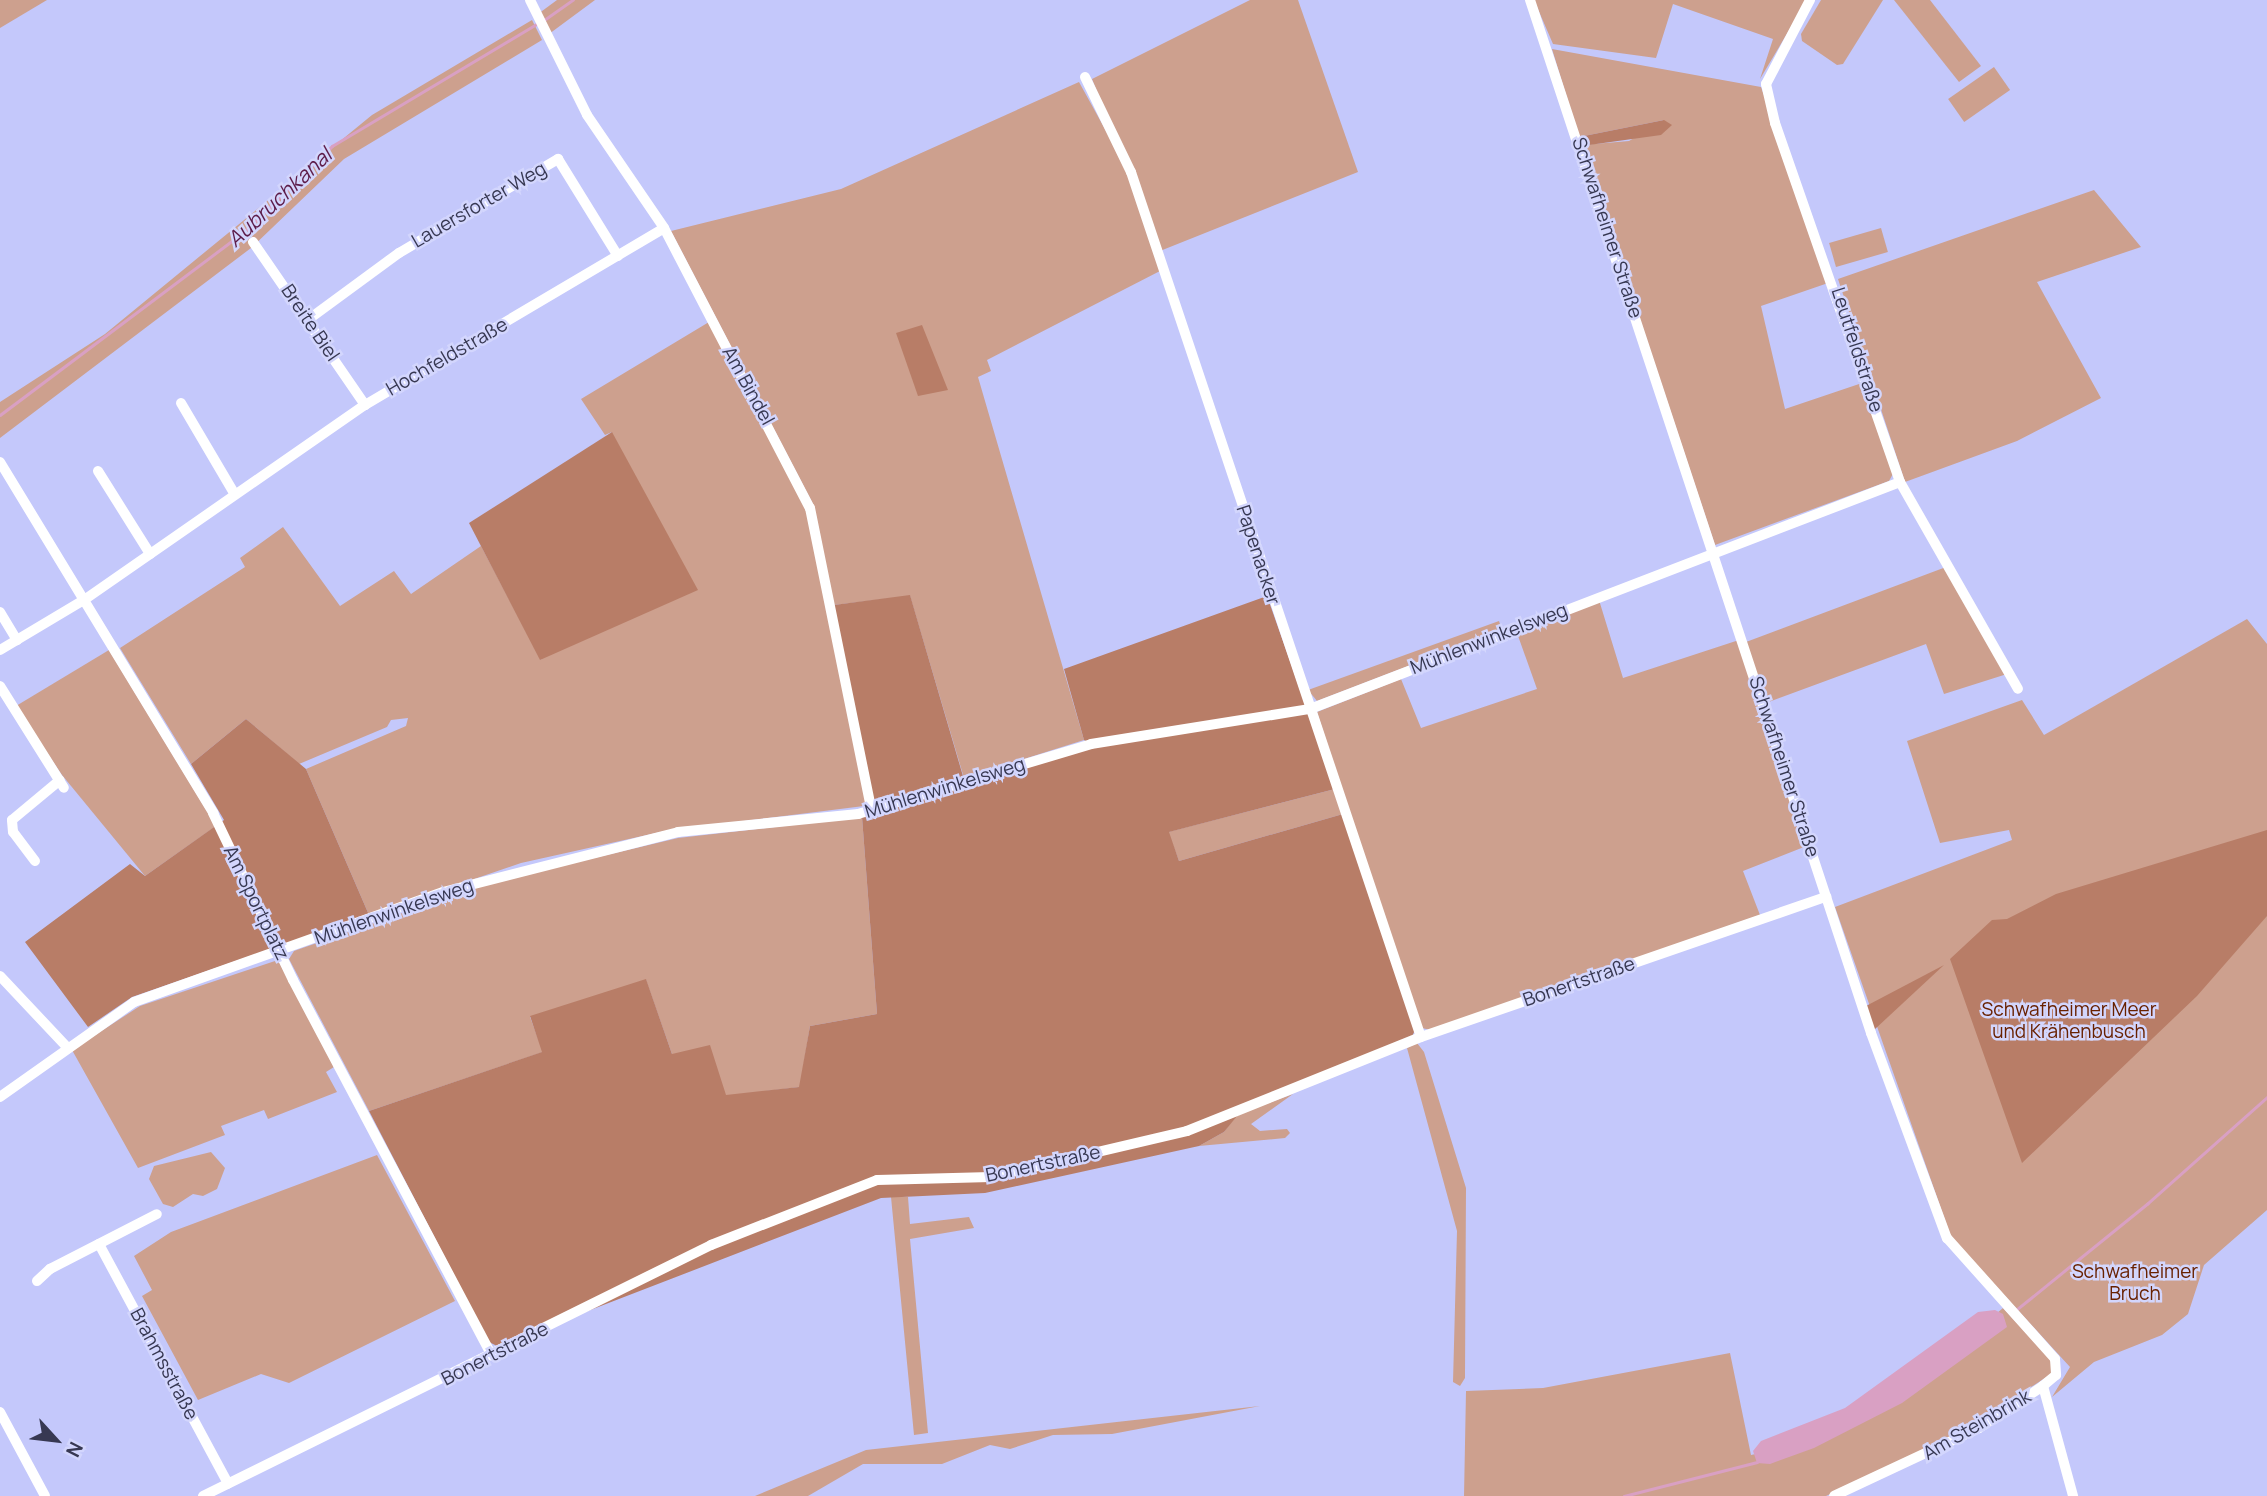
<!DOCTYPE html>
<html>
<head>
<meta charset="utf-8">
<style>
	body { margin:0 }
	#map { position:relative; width:2267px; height:1496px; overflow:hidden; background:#c4c8fb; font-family:Manrope,sans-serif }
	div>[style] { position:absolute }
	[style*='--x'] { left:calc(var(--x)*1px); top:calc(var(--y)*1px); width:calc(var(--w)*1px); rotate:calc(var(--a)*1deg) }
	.green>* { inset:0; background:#cda08e; transform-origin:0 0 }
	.forest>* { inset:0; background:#b87d67 }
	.water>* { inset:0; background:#d9a0c3 }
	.stream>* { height:2.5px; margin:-1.25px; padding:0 1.25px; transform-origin:1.25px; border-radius:1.25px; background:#d9a0c3 }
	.minor>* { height:10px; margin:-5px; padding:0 5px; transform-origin:5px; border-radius:5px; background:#fff }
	span { translate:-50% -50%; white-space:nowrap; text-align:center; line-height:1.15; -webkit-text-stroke:5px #d3d6fd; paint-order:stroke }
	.street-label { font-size:19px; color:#373852 }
	.park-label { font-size:19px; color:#682100 }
	.water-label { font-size:21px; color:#5d1c49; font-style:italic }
	.north { position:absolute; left:21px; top:1405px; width:70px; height:70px; -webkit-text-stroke:5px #d3d6fd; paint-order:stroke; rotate:117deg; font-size:19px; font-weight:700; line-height:28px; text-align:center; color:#373852 }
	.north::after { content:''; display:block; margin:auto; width:24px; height:32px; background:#373852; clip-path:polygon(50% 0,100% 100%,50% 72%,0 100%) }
</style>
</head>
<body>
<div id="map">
	<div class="green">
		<div style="clip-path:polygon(0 0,47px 0,0 28px)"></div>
		<div style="clip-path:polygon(557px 0,595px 0,549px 34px,538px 14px)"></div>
		<div style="clip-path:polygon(1250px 0,1298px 0,1358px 172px,1160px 251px,1092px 79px)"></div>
		<div style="clip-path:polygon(1534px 0,1807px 0,1760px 79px,1773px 39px,1673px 4px,1656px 58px,1553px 44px)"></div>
		<div style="clip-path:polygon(1821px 0,1883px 0,1843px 64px,1837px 65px,1802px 41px,1801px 34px)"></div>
		<div style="clip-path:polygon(1894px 0,1930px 0,1981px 66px,1959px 82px)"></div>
		<div style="clip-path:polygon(532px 20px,542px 40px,344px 159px,251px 248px,0 438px,0 402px,105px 334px,372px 115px)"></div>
		<div style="clip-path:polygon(1552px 49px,1761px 87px,1831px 282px,1761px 306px,1785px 409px,1865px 382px,1894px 472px,1889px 481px,1715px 545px,1582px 145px,1629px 141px,1664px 120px,1579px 137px)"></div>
		<div style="left:1994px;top:67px;width:28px;height:56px;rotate:55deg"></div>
		<div style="clip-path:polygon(1079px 82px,1127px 169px,1160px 271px,987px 360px,991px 371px,978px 377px,1084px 740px,964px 778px,910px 596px,834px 605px,814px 506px,671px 231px,841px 189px)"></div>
		<div style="clip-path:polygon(2094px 190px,2141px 247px,2037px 282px,2101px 398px,2017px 441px,1905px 482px,1838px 279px)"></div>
		<div style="left:1881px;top:228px;width:25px;height:54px;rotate:74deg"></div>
		<div style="clip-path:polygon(709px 322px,807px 510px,867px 799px,864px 806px,665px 831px,521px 863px,369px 915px,306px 769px,406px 726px,408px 718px,391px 720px,387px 727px,299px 764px,246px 719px,191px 764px,120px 648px,245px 567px,240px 558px,283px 527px,340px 606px,394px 571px,411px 594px,481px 546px,541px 660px,612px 432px,605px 435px,581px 399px)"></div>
		<div style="clip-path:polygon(1946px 567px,2007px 674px,1944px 694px,1926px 644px,1766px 703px,1746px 642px)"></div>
		<div style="clip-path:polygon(1599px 600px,1623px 678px,1739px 640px,1804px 847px,1743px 871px,1760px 915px,1431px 1030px,1417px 1027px,1317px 712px,1401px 679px,1421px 728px,1537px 689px,1517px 633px)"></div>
		<div style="clip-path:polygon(2247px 619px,2267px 644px,2267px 1210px,2204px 1265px,2188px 1314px,2162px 1335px,2094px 1362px,2052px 1397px,2070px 1367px,1951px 1237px,1835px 907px,2012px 840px,2009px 830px,1940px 843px,1907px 741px,2022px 700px,2044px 735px)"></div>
		<div style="clip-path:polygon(1499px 621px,1502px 630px,1317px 701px,1308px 690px)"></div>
		<div style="clip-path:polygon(109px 650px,216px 826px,145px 876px,62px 775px,16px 706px)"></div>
		<div style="clip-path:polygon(1335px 789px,1343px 814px,1179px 861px,1168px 832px)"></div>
		<div style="clip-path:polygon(862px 817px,877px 1014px,810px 1026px,800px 1087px,726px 1096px,672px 1054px,646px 980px,530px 1017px,543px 1052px,369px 1111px,289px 959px,294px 951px,485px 884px,678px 838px)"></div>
		<div style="clip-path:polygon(278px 960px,334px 1067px,326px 1072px,337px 1092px,268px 1119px,264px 1110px,221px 1126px,225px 1135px,138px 1168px,72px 1050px,140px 1006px)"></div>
		<div style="clip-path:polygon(1417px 1043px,1424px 1052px,1466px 1188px,1465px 1378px,1460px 1386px,1453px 1382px,1457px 1231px,1407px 1048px)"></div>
		<div style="clip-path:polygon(1293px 1094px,1251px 1124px,1260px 1131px,1287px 1129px,1290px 1133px,1285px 1138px,1199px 1146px,1224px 1132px,1236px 1115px)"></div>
		<div style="clip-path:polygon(211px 1152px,225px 1168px,217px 1189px,203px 1196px,193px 1194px,173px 1207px,163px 1204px,149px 1179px,154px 1166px)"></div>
		<div style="clip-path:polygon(377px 1155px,455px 1301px,289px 1383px,261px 1374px,198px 1400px,142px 1296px,152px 1290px,134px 1256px,171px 1232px)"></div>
		<div style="clip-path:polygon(891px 1197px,908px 1197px,910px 1224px,969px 1217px,974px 1228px,910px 1239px,928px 1433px,914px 1435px)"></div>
		<div style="clip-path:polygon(2003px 1308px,2052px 1361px,2051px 1374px,1950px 1440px,1826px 1496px,1464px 1496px,1466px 1391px,1543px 1388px,1730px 1353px,1751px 1455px,1788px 1447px,1912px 1385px)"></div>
		<div style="clip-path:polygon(1260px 1406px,1112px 1434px,1053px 1435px,1010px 1449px,990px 1445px,942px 1464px,863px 1464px,808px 1496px,755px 1496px,866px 1450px)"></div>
	</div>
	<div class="forest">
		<div style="clip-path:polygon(1664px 120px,1672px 125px,1661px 135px,1589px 145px,1582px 145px,1579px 137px)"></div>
		<div style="clip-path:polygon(922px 325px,948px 390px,918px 396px,896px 333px)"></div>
		<div style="clip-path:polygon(612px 432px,698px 590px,540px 660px,469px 523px)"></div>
		<div style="clip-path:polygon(910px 595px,965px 783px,1089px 743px,1084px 740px,1064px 669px,1267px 596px,1335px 789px,1169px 832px,1179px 861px,1343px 814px,1416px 1027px,1412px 1037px,1237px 1116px,1224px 1132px,1199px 1146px,985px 1193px,881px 1198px,497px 1346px,489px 1342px,369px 1111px,542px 1052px,530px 1016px,646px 979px,672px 1054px,710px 1045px,726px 1095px,799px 1087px,810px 1026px,877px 1014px,862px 817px,876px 814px,834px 605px)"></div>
		<div style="clip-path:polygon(246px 719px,306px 769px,369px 915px,132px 997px,88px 1027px,25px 942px,130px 864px,145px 876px,224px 820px,191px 764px)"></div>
		<div style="clip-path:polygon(2267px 830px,2267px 916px,2197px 996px,2022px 1163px,1950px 959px,1992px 920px,2007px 919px,2056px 894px)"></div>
		<div style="clip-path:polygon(1944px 965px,1874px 1030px,1866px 1006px)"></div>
	</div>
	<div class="water">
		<div style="clip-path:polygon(1995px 1310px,2003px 1314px,2007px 1327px,1902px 1403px,1814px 1448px,1770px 1464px,1757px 1463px,1753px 1451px,1761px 1441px,1845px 1408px,1978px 1312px)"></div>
	</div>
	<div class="stream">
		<div style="--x:544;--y:20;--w:35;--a:-35"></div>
		<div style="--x:0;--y:415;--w:305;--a:-36.9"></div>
		<div style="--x:244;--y:232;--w:123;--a:-44.3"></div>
		<div style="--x:332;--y:146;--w:240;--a:-30.8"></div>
		<div style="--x:2016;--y:1310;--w:169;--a:-39"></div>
		<div style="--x:2147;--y:1204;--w:161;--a:-41.7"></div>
		<div style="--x:1624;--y:1496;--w:137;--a:-14.3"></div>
	</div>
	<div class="minor">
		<div style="--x:530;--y:0;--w:128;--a:63.6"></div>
		<div style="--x:587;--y:115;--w:137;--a:55.7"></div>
		<div style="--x:664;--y:228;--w:316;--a:62.5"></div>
		<div style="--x:810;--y:508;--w:307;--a:78.5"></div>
		<div style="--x:1530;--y:0;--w:1088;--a:71.73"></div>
		<div style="--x:1871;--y:1033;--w:219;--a:69.7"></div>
		<div style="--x:1947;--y:1238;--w:162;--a:48.2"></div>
		<div style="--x:2055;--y:1359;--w:16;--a:86"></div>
		<div style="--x:2056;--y:1375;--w:17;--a:140"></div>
		<div style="--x:2043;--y:1386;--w:77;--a:146.7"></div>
		<div style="--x:1979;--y:1428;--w:160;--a:154.9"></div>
		<div style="--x:1810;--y:0;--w:95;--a:117.6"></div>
		<div style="--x:1766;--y:84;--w:40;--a:77"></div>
		<div style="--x:1775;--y:123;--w:380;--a:70.8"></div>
		<div style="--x:1900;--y:482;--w:238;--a:60.3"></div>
		<div style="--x:1085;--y:77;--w:106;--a:64.2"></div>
		<div style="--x:1131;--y:172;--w:912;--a:71.47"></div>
		<div style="--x:253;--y:242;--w:198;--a:55.5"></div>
		<div style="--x:309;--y:319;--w:112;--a:-36.3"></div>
		<div style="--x:399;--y:253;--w:185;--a:-30.6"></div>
		<div style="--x:558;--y:159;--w:114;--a:58.3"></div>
		<div style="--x:181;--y:403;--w:104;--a:59.5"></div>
		<div style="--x:0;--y:462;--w:411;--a:58.7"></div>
		<div style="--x:213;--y:813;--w:185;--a:64.4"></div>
		<div style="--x:293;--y:980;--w:425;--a:62.1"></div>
		<div style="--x:98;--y:471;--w:98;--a:57.9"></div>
		<div style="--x:0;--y:612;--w:33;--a:59"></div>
		<div style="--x:0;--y:650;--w:98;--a:-30.8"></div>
		<div style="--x:84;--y:600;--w:342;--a:-34.8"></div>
		<div style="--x:365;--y:405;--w:347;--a:-30.6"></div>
		<div style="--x:0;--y:686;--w:120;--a:57.9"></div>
		<div style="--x:35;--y:861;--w:36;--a:-127"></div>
		<div style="--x:13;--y:832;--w:12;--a:-95"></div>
		<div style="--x:12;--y:820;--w:62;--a:-39.8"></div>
		<div style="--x:0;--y:976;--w:96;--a:46.7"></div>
		<div style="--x:0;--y:1097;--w:164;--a:-35.3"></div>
		<div style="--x:134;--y:1002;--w:328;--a:-19.6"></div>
		<div style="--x:443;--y:892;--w:243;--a:-14.3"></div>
		<div style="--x:678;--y:832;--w:181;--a:-5.7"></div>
		<div style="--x:858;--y:814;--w:243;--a:-16.7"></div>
		<div style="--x:1091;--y:744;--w:222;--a:-9.1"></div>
		<div style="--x:1310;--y:709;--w:632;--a:-21.04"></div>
		<div style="--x:99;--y:1244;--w:272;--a:61.7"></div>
		<div style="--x:37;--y:1281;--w:18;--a:-43"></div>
		<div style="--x:50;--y:1269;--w:120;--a:-27.2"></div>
		<div style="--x:2043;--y:1386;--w:114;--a:74.7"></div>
		<div style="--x:0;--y:1412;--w:95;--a:61.8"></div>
		<div style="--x:203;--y:1496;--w:567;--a:-26.29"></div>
		<div style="--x:711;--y:1245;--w:178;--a:-21.4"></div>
		<div style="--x:877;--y:1180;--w:114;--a:-1.5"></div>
		<div style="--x:991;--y:1177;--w:201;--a:-13.2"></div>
		<div style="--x:1187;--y:1131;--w:252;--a:-21.9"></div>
		<div style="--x:1421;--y:1037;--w:429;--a:-19.1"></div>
	</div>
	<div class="street-label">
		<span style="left:479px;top:205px;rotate:-30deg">Lauersforter Weg</span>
		<span style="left:1607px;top:228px;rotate:72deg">Schwafheimer Straße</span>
		<span style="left:310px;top:323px;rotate:56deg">Breite Biel</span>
		<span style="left:1857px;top:350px;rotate:72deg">Leutfeldstraße</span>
		<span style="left:447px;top:357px;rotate:-30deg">Hochfeldstraße</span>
		<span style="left:748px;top:386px;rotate:61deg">Am Bindel</span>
		<span style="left:1258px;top:555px;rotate:72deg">Papenacker</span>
		<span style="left:1489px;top:639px;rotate:-21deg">Mühlenwinkelsweg</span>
		<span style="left:1784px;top:767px;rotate:72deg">Schwafheimer Straße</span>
		<span style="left:945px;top:788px;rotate:-17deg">Mühlenwinkelsweg</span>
		<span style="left:256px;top:903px;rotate:64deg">Am Sportplatz</span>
		<span style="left:394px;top:912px;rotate:-19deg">Mühlenwinkelsweg</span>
		<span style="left:1579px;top:982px;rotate:-19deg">Bonertstraße</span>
		<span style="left:1043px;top:1164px;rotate:-12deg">Bonertstraße</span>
		<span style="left:495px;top:1354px;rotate:-27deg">Bonertstraße</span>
		<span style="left:164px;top:1364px;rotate:62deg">Brahmsstraße</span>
		<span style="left:1977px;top:1425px;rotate:-30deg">Am Steinbrink</span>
	</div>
	<div class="park-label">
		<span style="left:2069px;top:1021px">Schwafheimer Meer<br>und Krähenbusch</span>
		<span style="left:2135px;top:1283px">Schwafheimer<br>Bruch</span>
	</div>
	<div class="water-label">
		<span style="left:279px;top:197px;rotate:-43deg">Aubruchkanal</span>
	</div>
	<div class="north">N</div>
</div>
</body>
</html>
